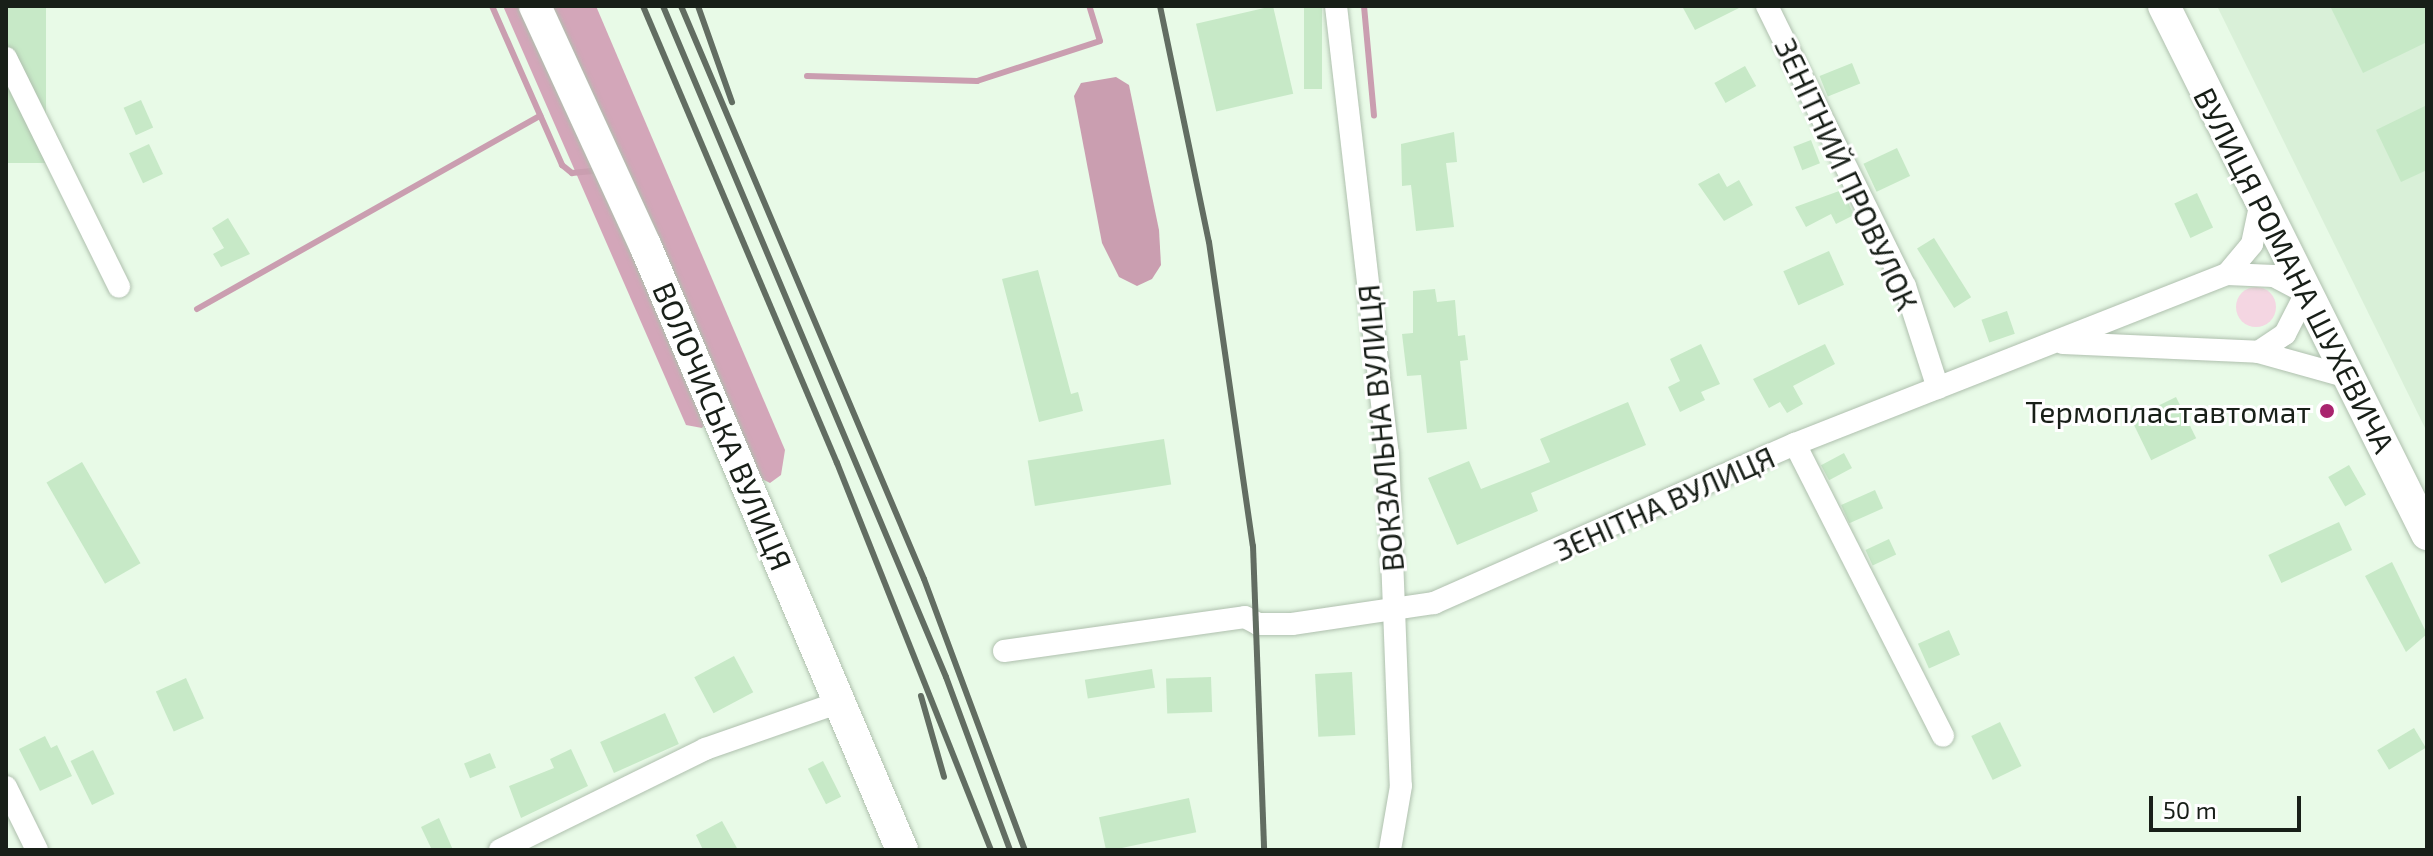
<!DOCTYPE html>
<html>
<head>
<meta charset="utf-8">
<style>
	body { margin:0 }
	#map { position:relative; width:2433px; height:856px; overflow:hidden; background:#e8fae7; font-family:"Exo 2",sans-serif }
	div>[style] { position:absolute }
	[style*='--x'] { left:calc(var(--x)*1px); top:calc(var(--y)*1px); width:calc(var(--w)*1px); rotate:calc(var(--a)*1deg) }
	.built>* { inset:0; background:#d9f0d8 }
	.green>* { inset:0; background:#f4d6e2 }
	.round { border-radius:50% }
	.forest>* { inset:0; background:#d3a6b9 }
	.water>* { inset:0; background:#ca9eb0 }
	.stream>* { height:6px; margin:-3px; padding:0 3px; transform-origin:3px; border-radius:3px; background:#ca9eb0 }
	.building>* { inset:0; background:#c7e9c7; transform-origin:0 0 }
	.roads { filter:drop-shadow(0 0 2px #afc0ae) drop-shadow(0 0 2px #afc0ae) }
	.street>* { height:22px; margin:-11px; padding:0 11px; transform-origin:11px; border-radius:11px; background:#fff }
	.secondary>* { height:32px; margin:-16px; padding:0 16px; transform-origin:16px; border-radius:16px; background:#fff }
	.rail>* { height:6px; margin:-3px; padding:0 3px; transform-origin:3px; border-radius:3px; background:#626d62 }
	.dots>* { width:22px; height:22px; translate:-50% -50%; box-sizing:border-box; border:4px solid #fff; border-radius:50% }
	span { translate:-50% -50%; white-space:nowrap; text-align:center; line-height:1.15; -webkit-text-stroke:6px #fff; paint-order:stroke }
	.street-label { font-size:30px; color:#181f18 }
	.poi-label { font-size:30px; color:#181f18 }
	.right { translate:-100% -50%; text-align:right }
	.frame { position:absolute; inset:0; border:8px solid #181f18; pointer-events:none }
	.scale { position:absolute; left:2149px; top:796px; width:152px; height:36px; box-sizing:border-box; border:4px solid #181f18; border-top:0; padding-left:10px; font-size:24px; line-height:28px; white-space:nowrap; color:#181f18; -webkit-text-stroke:6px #fff; paint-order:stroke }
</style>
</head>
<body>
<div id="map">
	<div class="built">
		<div style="clip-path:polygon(2217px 6px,2427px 6px,2427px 432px)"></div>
	</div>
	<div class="green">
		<div class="round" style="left:2236px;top:287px;width:40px;height:40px"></div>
	</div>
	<div class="forest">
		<div style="clip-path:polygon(503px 6px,526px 6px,711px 416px,702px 428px,686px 425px)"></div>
		<div style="clip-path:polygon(551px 6px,596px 6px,785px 450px,781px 475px,770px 483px,756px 476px)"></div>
	</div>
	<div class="water">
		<div style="clip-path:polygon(1116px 77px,1129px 85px,1159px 230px,1161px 265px,1152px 279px,1137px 286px,1119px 277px,1102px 243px,1074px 96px,1081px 83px)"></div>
	</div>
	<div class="stream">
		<div style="--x:492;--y:6;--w:174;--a:66.2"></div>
		<div style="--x:562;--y:165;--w:13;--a:39"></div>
		<div style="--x:572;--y:173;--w:20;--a:-6"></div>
		<div style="--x:1364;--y:6;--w:110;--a:84.8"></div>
		<div style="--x:807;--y:76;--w:170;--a:1.7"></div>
		<div style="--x:977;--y:81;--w:129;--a:-18"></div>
		<div style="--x:1100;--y:41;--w:37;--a:-107"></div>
		<div style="--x:197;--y:309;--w:394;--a:-29.4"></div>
	</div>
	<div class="building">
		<div style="left:6px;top:6px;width:40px;height:157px"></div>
		<div style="left:1273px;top:6px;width:90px;height:79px;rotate:77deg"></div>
		<div style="left:1304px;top:6px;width:18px;height:83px"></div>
		<div style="clip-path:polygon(1682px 6px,1743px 6px,1695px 30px)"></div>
		<div style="clip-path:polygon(2330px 6px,2427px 6px,2427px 42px,2363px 73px)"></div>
		<div style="left:1852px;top:63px;width:22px;height:35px;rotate:68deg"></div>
		<div style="left:1745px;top:66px;width:23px;height:35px;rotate:61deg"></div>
		<div style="left:141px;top:100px;width:30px;height:19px;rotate:66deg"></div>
		<div style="clip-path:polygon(2427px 105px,2427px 170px,2401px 182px,2376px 130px)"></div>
		<div style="clip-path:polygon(1454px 132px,1457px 162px,1446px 163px,1454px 227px,1416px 231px,1411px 185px,1402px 186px,1401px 144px)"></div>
		<div style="left:1811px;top:140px;width:25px;height:19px;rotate:69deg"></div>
		<div style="left:149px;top:144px;width:33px;height:22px;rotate:65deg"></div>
		<div style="left:1897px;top:148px;width:31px;height:37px;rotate:65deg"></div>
		<div style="clip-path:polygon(1719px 173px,1727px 187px,1739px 180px,1753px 205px,1724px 221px,1698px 184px)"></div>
		<div style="clip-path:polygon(1842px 190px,1854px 215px,1836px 224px,1831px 214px,1806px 227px,1795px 207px)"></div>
		<div style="left:2197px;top:193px;width:38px;height:25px;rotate:65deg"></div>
		<div style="clip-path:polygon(228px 218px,250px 254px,221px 267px,213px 254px,224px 248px,212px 228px)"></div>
		<div style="left:1934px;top:238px;width:70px;height:20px;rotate:58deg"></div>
		<div style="left:1829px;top:251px;width:37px;height:50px;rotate:66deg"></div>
		<div style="clip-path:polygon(1038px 270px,1071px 394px,1078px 392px,1083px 411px,1039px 422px,1002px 279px)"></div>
		<div style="clip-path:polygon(1435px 289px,1437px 302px,1455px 300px,1458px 336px,1465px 335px,1468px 360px,1460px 361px,1467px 429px,1427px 433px,1421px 375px,1407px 376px,1402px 334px,1413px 333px,1413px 291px)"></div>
		<div style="left:2007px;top:311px;width:24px;height:27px;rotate:71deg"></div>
		<div style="clip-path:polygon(1701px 344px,1720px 384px,1701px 392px,1705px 400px,1680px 412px,1668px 387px,1680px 381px,1670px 359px)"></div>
		<div style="clip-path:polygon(1825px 344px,1835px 364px,1793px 386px,1803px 404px,1787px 413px,1780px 402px,1769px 408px,1753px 379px)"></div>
		<div style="left:2176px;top:397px;width:46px;height:50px;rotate:64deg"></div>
		<div style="clip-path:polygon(1628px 402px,1646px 445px,1531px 493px,1538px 511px,1457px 545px,1428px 478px,1469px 461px,1481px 489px,1550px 462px,1540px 439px)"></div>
		<div style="left:1164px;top:439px;width:46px;height:138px;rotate:81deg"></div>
		<div style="left:1844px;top:453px;width:17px;height:26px;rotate:62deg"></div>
		<div style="left:82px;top:462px;width:117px;height:41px;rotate:60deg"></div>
		<div style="left:2349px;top:465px;width:34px;height:24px;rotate:60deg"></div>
		<div style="left:1875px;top:490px;width:20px;height:37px;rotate:66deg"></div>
		<div style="left:2339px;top:522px;width:31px;height:78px;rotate:65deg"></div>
		<div style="left:1889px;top:539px;width:17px;height:26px;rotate:65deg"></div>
		<div style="clip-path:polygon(2392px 562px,2427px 634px,2406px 652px,2365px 576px)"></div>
		<div style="left:1949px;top:630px;width:27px;height:34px;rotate:66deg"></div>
		<div style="left:734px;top:656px;width:41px;height:45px;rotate:62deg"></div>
		<div style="left:1152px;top:669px;width:19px;height:68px;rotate:81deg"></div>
		<div style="left:1352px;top:672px;width:63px;height:37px;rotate:87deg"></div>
		<div style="left:1211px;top:677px;width:35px;height:45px;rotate:88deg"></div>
		<div style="left:186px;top:678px;width:44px;height:33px;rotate:66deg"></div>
		<div style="left:665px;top:713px;width:34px;height:71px;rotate:66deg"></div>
		<div style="left:2000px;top:722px;width:49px;height:32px;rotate:64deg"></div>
		<div style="left:2414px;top:728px;width:23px;height:43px;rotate:59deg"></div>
		<div style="clip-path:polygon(45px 736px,51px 748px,57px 745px,72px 776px,40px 791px,19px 749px)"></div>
		<div style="clip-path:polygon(571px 749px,588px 786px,521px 818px,509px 786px,554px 768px,550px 759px)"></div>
		<div style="left:93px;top:750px;width:49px;height:25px;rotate:64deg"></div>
		<div style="left:490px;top:753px;width:16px;height:28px;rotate:68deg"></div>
		<div style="left:823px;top:761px;width:40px;height:17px;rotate:63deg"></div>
		<div style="left:1189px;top:798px;width:35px;height:92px;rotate:78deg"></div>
		<div style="clip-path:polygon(439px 818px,453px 850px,432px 850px,421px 827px)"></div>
		<div style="clip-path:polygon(722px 821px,738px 850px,703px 850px,696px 835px)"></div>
	</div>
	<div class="roads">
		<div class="street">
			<div style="--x:1336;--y:6;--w:450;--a:83.4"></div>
			<div style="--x:1388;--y:453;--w:333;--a:87.8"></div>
			<div style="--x:1401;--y:786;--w:65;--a:99.8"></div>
			<div style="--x:1767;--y:6;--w:312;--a:63.8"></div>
			<div style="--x:1905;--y:286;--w:107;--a:72.1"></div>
			<div style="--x:6;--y:58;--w:255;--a:63.7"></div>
			<div style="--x:2227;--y:274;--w:47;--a:2.4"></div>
			<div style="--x:2274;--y:276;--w:36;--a:28"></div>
			<div style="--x:2306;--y:293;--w:46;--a:117.1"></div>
			<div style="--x:2285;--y:334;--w:32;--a:146"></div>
			<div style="--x:2063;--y:343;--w:195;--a:2.6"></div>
			<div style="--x:2258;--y:352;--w:93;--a:15.5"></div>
			<div style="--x:1795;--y:444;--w:327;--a:63.1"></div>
			<div style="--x:1004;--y:651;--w:243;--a:-8"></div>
			<div style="--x:1245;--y:617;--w:15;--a:28"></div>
			<div style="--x:1258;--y:624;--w:34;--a:0"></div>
			<div style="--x:1292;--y:624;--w:144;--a:-8.4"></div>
			<div style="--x:1434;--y:603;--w:394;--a:-23.8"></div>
			<div style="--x:1795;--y:444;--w:464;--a:-21.5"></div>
			<div style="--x:2227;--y:274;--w:39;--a:-50"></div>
			<div style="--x:2252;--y:244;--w:40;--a:-78"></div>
			<div style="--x:6;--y:787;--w:70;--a:63.8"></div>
			<div style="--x:500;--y:850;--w:229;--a:-26.2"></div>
			<div style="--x:705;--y:749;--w:143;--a:-19.2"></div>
		</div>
		<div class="secondary">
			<div style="--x:535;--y:6;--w:263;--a:65.3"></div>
			<div style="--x:645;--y:245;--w:657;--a:66.98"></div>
			<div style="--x:2164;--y:6;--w:590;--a:63.52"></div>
		</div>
	</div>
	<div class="rail">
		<div style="--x:643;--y:6;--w:496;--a:67"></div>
		<div style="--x:837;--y:463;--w:417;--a:68.3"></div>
		<div style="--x:663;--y:6;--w:728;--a:67.13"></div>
		<div style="--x:946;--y:677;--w:184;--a:69.7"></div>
		<div style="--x:681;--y:6;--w:622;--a:67.02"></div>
		<div style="--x:924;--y:579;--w:289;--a:69.6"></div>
		<div style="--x:698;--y:6;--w:102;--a:70.5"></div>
		<div style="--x:1160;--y:6;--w:241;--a:78.3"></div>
		<div style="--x:1209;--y:242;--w:307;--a:81.8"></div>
		<div style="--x:1253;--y:546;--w:304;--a:87.9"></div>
		<div style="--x:921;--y:696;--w:84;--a:74.1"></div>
	</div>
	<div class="dots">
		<div style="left:2327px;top:411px;background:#a9246e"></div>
	</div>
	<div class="street-label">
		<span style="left:1847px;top:174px;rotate:65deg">ЗЕНІТНИЙ ПРОВУЛОК</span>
		<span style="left:2295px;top:270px;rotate:63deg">ВУЛИЦЯ РОМАНА ШУХЕВИЧА</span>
		<span style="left:723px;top:426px;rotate:67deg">ВОЛОЧИСЬКА ВУЛИЦЯ</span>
		<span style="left:1380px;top:428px;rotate:-95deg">ВОКЗАЛЬНА ВУЛИЦЯ</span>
		<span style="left:1664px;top:503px;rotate:-24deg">ЗЕНІТНА ВУЛИЦЯ</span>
	</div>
	<div class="poi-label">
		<span class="right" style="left:2311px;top:411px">Термопластавтомат</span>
	</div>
	<div class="frame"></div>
	<div class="scale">50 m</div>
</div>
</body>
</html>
